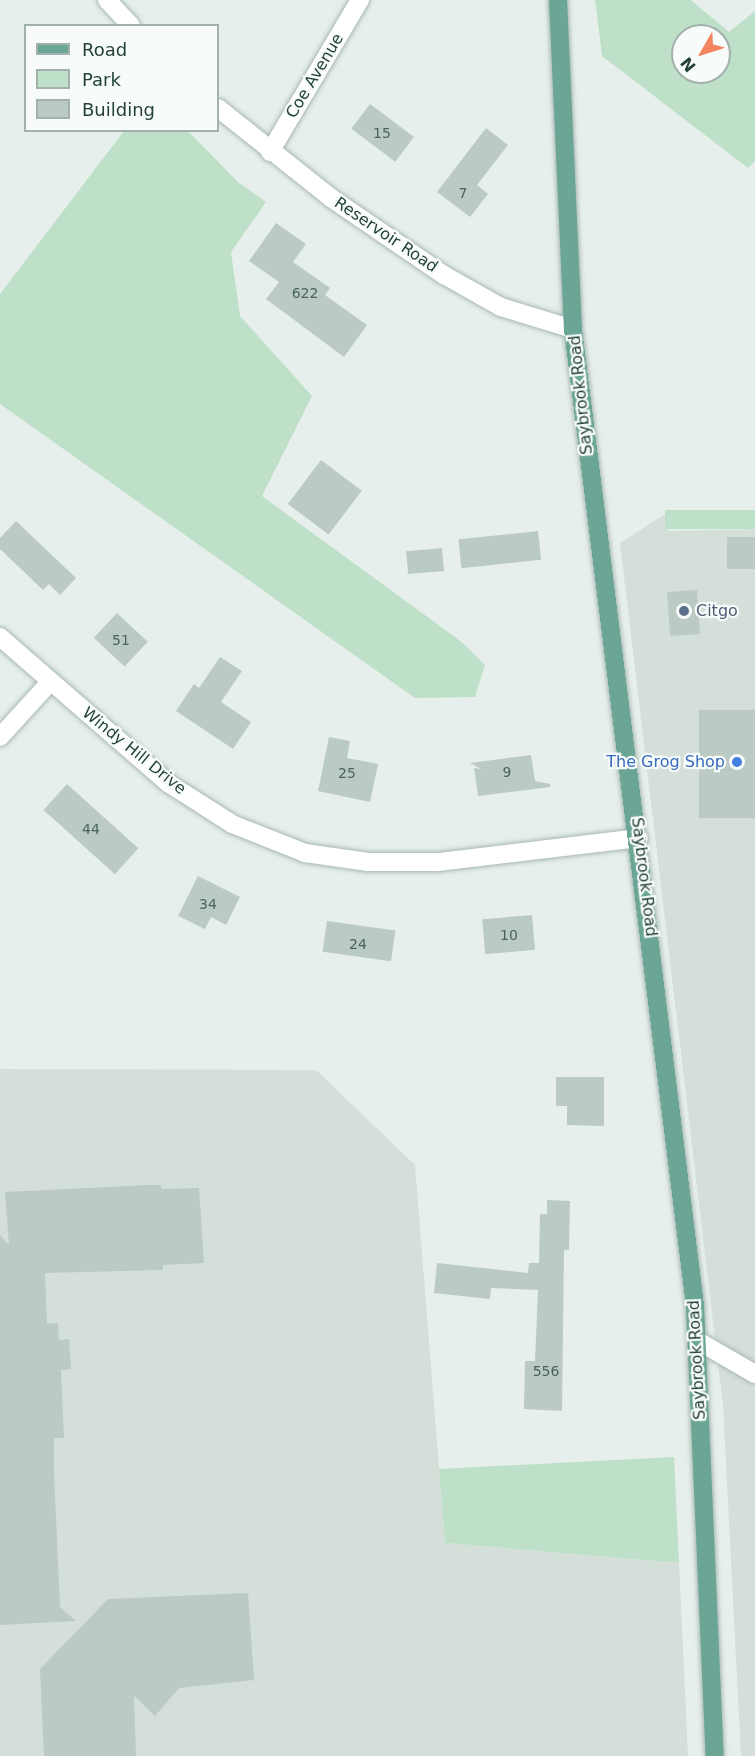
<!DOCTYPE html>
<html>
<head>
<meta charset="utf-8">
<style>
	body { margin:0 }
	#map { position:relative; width:755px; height:1756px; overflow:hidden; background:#e6efeb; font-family:"DejaVu Sans",sans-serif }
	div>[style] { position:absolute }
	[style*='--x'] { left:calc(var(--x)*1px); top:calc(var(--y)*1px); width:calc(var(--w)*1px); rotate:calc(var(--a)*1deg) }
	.built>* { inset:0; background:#d4dfda }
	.green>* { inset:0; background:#bfe0c8; transform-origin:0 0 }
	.building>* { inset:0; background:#bbcac4; transform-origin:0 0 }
	.roads { filter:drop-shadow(0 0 2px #a8b8b2) drop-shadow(0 0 2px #a8b8b2) }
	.minor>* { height:18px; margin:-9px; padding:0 9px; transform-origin:9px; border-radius:9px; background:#fff }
	.major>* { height:18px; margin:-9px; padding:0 9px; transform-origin:9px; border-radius:9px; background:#6aa596 }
	.dots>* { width:16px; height:16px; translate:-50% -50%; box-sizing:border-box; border:3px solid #f7fbf9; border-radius:50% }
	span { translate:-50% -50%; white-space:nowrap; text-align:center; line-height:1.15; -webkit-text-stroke:4.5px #f7fbf9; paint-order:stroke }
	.number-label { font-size:14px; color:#4a645c }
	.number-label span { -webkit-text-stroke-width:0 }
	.street-label { font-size:16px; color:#24423a }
	.service-label { font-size:16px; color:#4e5e75 }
	.left { translate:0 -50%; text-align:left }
	.shop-label { font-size:16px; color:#366cbe }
	.right { translate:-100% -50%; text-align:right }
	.legend { position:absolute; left:24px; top:24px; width:195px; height:108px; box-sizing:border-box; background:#f7fbf9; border:2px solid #a3b1ad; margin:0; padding:8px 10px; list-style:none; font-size:18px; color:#24423a }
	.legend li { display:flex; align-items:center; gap:12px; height:30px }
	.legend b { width:30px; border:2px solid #a3b1ad }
	.north { position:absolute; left:671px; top:24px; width:60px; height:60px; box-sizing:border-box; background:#f7fbf9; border:2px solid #a3b1ad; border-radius:50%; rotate:231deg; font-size:16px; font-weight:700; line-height:24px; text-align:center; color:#24423a }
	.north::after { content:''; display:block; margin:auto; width:21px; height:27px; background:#f4845f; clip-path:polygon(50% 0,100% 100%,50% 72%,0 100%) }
</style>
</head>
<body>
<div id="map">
	<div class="built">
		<div style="clip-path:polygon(665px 514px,668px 531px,755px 529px,755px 1756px,741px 1756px,723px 1405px,620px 543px)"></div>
		<div style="clip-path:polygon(0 1069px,316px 1070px,415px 1165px,445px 1543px,679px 1563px,688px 1756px,0 1756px)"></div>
	</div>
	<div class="green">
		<div style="clip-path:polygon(evenodd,595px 0,691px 0,729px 32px,755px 11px,755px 161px,748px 168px,602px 56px,595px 0,683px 36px,719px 36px,719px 72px,683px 72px,683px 36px)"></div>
		<div style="clip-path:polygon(124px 131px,188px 131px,238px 182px,266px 202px,231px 252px,240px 316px,312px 396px,262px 496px,463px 643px,485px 665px,475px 697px,415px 698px,0 404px,0 294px)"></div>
		<div style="left:755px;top:510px;width:19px;height:90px;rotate:90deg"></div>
		<div style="clip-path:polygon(674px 1457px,679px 1563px,445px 1543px,439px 1469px)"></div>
	</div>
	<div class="building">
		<div style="left:370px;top:104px;width:55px;height:31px;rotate:37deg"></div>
		<div style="clip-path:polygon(486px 128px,508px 145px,477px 185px,488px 194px,470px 217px,437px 192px)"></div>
		<div style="clip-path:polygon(276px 223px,306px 244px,293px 262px,330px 288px,325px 295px,367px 325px,344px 357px,266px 299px,279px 282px,249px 261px)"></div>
		<div style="left:321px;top:460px;width:51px;height:55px;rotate:37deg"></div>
		<div style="clip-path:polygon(16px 521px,76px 578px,60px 595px,49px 584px,43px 590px,0 549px,0 538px)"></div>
		<div style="left:538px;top:531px;width:29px;height:80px;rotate:84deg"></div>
		<div style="left:755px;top:537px;width:32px;height:28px;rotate:90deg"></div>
		<div style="left:442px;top:548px;width:23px;height:36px;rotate:85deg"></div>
		<div style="left:697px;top:590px;width:44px;height:30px;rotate:86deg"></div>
		<div style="left:117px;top:613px;width:42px;height:34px;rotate:43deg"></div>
		<div style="clip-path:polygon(220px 657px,242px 671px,221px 702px,251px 722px,233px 749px,176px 711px,194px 684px,199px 688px)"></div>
		<div style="left:755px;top:710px;width:108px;height:56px;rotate:90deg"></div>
		<div style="clip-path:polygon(329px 737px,350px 741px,347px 758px,378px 764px,370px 802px,318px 791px)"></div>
		<div style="clip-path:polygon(531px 755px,535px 781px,550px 784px,550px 787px,478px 796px,474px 768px,481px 769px,470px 763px)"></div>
		<div style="left:67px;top:784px;width:96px;height:35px;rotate:42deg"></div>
		<div style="clip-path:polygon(198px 876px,240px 897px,226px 925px,211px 917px,205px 929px,178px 916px)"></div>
		<div style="left:532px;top:915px;width:35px;height:50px;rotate:85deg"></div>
		<div style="left:327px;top:921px;width:69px;height:31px;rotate:8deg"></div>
		<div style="clip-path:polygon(556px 1077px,604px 1077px,604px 1126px,567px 1125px,567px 1106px,556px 1106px)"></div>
		<div style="clip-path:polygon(149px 1185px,161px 1185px,161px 1189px,199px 1188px,204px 1263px,163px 1265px,163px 1270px,45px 1273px,47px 1324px,58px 1323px,59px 1340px,69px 1339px,71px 1369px,61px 1370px,64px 1438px,54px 1438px,54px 1473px,60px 1607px,76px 1621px,0 1625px,0 1235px,9px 1245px,5px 1192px)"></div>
		<div style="clip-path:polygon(547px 1200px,570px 1201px,569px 1250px,564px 1250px,562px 1411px,524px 1409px,525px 1361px,535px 1361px,538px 1290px,491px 1288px,490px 1299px,434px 1293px,437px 1263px,528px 1273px,529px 1263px,539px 1263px,540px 1214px,547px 1214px)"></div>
		<div style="clip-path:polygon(248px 1593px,254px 1680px,179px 1688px,155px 1716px,134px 1696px,136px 1756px,44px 1756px,40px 1669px,108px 1599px)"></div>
	</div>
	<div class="roads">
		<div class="minor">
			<div style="--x:107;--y:0;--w:35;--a:47"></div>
			<div style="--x:218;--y:108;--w:144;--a:38.5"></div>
			<div style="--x:331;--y:198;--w:137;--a:34.3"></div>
			<div style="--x:444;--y:275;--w:65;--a:29.3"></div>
			<div style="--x:501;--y:307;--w:75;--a:17"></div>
			<div style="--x:270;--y:152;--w:177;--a:-59.4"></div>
			<div style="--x:0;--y:637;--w:223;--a:41"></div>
			<div style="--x:168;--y:783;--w:76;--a:32.6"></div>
			<div style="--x:232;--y:824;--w:79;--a:21.7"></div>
			<div style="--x:305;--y:853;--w:64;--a:8.1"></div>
			<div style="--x:368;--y:862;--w:70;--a:0"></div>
			<div style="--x:438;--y:862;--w:202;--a:-6.8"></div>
			<div style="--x:0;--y:737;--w:74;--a:-47.7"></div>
			<div style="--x:698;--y:1341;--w:66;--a:30.1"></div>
		</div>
		<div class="major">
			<div style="--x:558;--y:0;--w:329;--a:87.4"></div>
			<div style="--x:573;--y:329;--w:985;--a:82.88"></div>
			<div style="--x:695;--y:1306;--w:450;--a:87.5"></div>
		</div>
	</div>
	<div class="dots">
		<div style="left:684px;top:611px;background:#5c6f8a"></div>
		<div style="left:737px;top:762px;background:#3f7fe0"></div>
	</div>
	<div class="number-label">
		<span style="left:382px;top:133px">15</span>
		<span style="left:463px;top:193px">7</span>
		<span style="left:305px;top:293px">622</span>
		<span style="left:121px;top:640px">51</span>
		<span style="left:507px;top:772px">9</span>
		<span style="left:347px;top:773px">25</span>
		<span style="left:91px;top:829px">44</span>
		<span style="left:208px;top:904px">34</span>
		<span style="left:509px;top:935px">10</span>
		<span style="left:358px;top:944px">24</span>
		<span style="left:546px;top:1371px">556</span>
	</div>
	<div class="street-label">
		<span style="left:315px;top:76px;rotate:-59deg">Coe Avenue</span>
		<span style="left:386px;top:235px;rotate:34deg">Reservoir Road</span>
		<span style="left:581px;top:395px;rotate:-96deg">Saybrook Road</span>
		<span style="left:134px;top:751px;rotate:39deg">Windy Hill Drive</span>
		<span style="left:644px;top:877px;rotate:83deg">Saybrook Road</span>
		<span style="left:697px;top:1360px;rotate:-93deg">Saybrook Road</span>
	</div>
	<div class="service-label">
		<span class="left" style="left:696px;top:611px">Citgo</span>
	</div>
	<div class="shop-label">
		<span class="right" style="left:725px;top:762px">The Grog Shop</span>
	</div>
	<ul class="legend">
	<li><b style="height:8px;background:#6aa596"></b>Road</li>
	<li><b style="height:16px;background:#bfe0c8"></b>Park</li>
	<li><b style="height:16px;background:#bbcac4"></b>Building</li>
	</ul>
	<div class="north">N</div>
</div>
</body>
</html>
